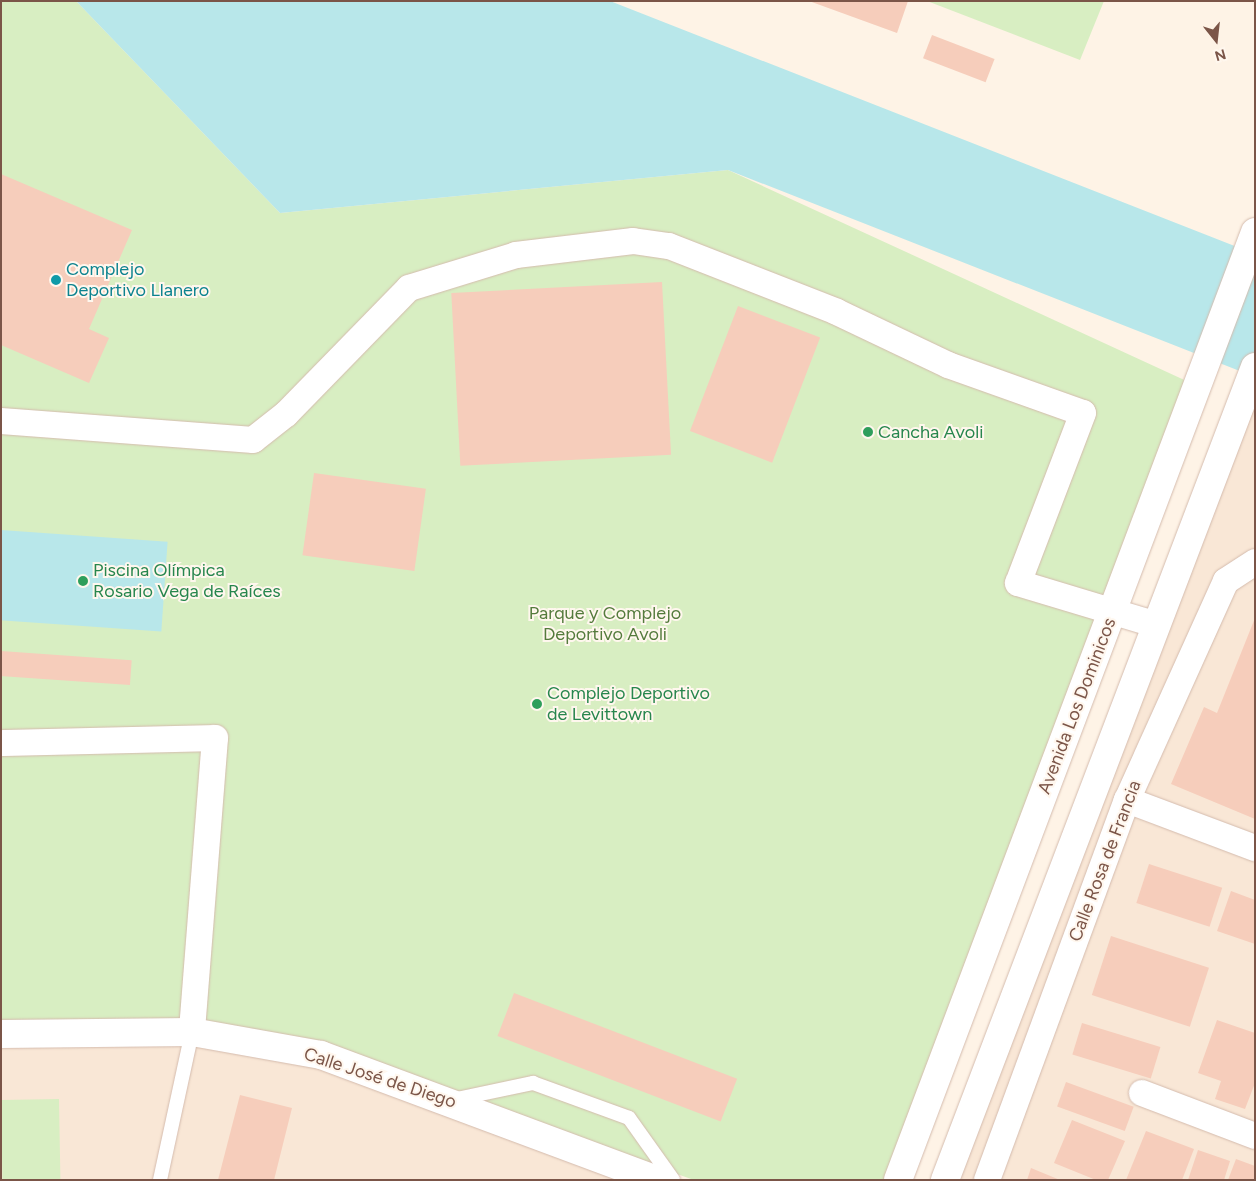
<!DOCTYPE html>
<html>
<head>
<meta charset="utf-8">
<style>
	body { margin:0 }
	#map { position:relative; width:1256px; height:1181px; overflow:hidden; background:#fef3e6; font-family:Figtree,sans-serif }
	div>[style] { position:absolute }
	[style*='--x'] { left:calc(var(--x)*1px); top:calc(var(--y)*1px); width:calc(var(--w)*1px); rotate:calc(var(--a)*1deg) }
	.residential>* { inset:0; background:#f9e7d6 }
	.green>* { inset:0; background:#d8eec2; transform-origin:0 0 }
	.water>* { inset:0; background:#b8e7ea; transform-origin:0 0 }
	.building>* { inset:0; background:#f6cdbb; transform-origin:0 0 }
	.roads { filter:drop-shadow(0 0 1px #d4bbad) drop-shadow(0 0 1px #d4bbad) }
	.lane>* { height:14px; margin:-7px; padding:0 7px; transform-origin:7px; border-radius:7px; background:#fff }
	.street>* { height:26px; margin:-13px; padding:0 13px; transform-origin:13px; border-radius:13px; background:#fff }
	.secondary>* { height:28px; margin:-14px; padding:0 14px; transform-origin:14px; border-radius:14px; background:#fff }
	.dots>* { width:14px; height:14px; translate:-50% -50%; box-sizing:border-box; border:2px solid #fff7ee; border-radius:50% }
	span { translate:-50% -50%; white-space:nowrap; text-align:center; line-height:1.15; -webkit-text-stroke:4px #fff7ee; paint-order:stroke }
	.culture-label { font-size:18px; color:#0d838f }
	.left { translate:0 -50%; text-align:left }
	.leisure-label { font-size:18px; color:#27864d }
	.park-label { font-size:18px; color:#547b3c }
	.street-label { font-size:18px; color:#7b5548 }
	.frame { position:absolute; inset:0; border:2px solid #7b5548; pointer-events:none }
	.north { position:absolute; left:1191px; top:15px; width:50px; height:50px; -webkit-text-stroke:4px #fff7ee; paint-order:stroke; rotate:164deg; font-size:14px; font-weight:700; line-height:20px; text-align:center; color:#7b5548 }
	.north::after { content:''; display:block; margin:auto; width:18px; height:22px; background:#7b5548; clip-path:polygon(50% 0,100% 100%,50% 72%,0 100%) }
</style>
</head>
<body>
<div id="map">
	<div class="residential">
		<div style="clip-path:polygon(1255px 367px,1255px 1180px,945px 1180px)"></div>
		<div style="clip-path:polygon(1px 1034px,321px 1055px,658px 1180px,1px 1180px)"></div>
	</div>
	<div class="green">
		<div style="clip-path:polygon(1px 1px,76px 1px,280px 213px,728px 170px,1193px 384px,893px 1180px,694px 1180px,322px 1048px,1px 1025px)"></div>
		<div style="clip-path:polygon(927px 1px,1104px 1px,1080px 60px)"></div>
		<div style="left:59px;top:1099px;width:81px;height:58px;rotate:89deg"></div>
	</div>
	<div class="water">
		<div style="clip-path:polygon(76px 1px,610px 1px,1255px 254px,1255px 377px,728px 170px,280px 213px)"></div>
		<div style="left:1px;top:530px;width:167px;height:90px;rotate:4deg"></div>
	</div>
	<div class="building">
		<div style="clip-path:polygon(809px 1px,908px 1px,897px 33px)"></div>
		<div style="left:932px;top:35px;width:67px;height:25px;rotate:21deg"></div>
		<div style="clip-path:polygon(1px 174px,132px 230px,89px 329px,109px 338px,89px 383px,1px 345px)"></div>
		<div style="left:662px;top:282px;width:173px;height:211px;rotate:87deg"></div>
		<div style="left:738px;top:306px;width:88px;height:134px;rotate:21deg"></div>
		<div style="left:314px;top:473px;width:113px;height:83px;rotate:8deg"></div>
		<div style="clip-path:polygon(1255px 618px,1255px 819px,1171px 784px,1204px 707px,1217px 713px)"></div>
		<div style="left:1px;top:651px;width:131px;height:25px;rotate:4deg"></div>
		<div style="left:1149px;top:864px;width:77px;height:41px;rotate:18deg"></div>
		<div style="clip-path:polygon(1231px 891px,1255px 900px,1255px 944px,1217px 931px)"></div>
		<div style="left:1111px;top:936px;width:103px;height:62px;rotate:18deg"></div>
		<div style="left:514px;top:993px;width:239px;height:46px;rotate:21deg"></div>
		<div style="clip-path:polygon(1217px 1020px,1255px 1033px,1255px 1083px,1245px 1109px,1215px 1099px,1221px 1081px,1198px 1073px)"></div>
		<div style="left:1082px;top:1023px;width:82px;height:33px;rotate:17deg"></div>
		<div style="left:1066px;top:1082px;width:72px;height:26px;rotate:20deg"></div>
		<div style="clip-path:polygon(240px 1095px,292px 1108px,274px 1180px,218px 1180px)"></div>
		<div style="clip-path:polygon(1072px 1120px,1125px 1141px,1108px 1180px,1096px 1180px,1054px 1163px)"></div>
		<div style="clip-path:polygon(1146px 1131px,1194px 1149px,1182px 1180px,1126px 1180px)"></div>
		<div style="clip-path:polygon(1198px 1150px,1230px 1161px,1224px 1180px,1188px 1180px)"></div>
		<div style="clip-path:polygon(1236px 1159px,1255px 1166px,1255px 1180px,1228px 1180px)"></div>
		<div style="clip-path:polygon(1031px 1168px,1060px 1180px,1027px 1180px)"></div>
	</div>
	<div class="roads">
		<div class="lane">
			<div style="--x:452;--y:1100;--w:83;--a:-11.9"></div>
			<div style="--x:533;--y:1083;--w:102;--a:20"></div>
			<div style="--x:629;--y:1118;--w:76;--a:54.6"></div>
			<div style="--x:160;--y:1180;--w:151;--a:-77.8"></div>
		</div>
		<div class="street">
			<div style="--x:1;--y:421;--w:253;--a:4.3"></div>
			<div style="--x:253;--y:440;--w:42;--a:-38.2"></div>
			<div style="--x:286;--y:414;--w:176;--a:-45.7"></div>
			<div style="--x:409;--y:288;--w:112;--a:-17.1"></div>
			<div style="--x:516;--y:255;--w:118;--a:-6.8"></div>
			<div style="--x:633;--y:241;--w:36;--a:8"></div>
			<div style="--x:669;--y:246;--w:180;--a:21.4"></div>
			<div style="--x:837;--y:312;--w:123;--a:25.5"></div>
			<div style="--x:948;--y:365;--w:143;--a:19.6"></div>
			<div style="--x:1083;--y:413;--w:182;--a:110.9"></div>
			<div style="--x:1018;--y:583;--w:145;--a:16.8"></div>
			<div style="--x:1;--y:743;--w:214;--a:-1.3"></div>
			<div style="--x:215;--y:738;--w:295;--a:94.5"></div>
			<div style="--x:1127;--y:800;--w:137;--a:20.6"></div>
			<div style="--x:1142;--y:1093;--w:121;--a:20.8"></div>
			<div style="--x:987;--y:1180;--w:405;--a:-69.8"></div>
			<div style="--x:1127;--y:800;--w:240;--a:-65.7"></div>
			<div style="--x:1226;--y:581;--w:35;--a:-33"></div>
		</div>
		<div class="secondary">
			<div style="--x:1;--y:1034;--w:191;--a:-0.6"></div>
			<div style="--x:192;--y:1032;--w:131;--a:10.1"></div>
			<div style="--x:321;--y:1055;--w:359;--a:20.4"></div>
			<div style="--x:898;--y:1180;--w:1013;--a:-69.36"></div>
			<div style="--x:945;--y:1180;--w:870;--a:-69.13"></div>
		</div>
	</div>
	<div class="dots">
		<div style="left:56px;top:280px;background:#0f9aa8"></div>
		<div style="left:868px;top:432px;background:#2e9e5b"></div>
		<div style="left:83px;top:581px;background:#2e9e5b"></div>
		<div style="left:537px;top:704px;background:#2e9e5b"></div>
	</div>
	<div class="culture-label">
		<span class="left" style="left:66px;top:280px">Complejo<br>Deportivo Llanero</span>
	</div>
	<div class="leisure-label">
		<span class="left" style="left:878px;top:432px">Cancha Avoli</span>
		<span class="left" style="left:93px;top:581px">Piscina Olímpica<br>Rosario Vega de Raíces</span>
		<span class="left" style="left:547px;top:704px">Complejo Deportivo<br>de Levittown</span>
	</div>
	<div class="park-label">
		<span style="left:605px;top:624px">Parque y Complejo<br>Deportivo Avoli</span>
	</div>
	<div class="street-label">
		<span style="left:1077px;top:706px;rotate:-69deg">Avenida Los Dominicos</span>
		<span style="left:1105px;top:861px;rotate:-69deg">Calle Rosa de Francia</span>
		<span style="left:380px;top:1078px;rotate:18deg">Calle José de Diego</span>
	</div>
	<div class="frame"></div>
	<div class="north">N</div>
</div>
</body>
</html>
